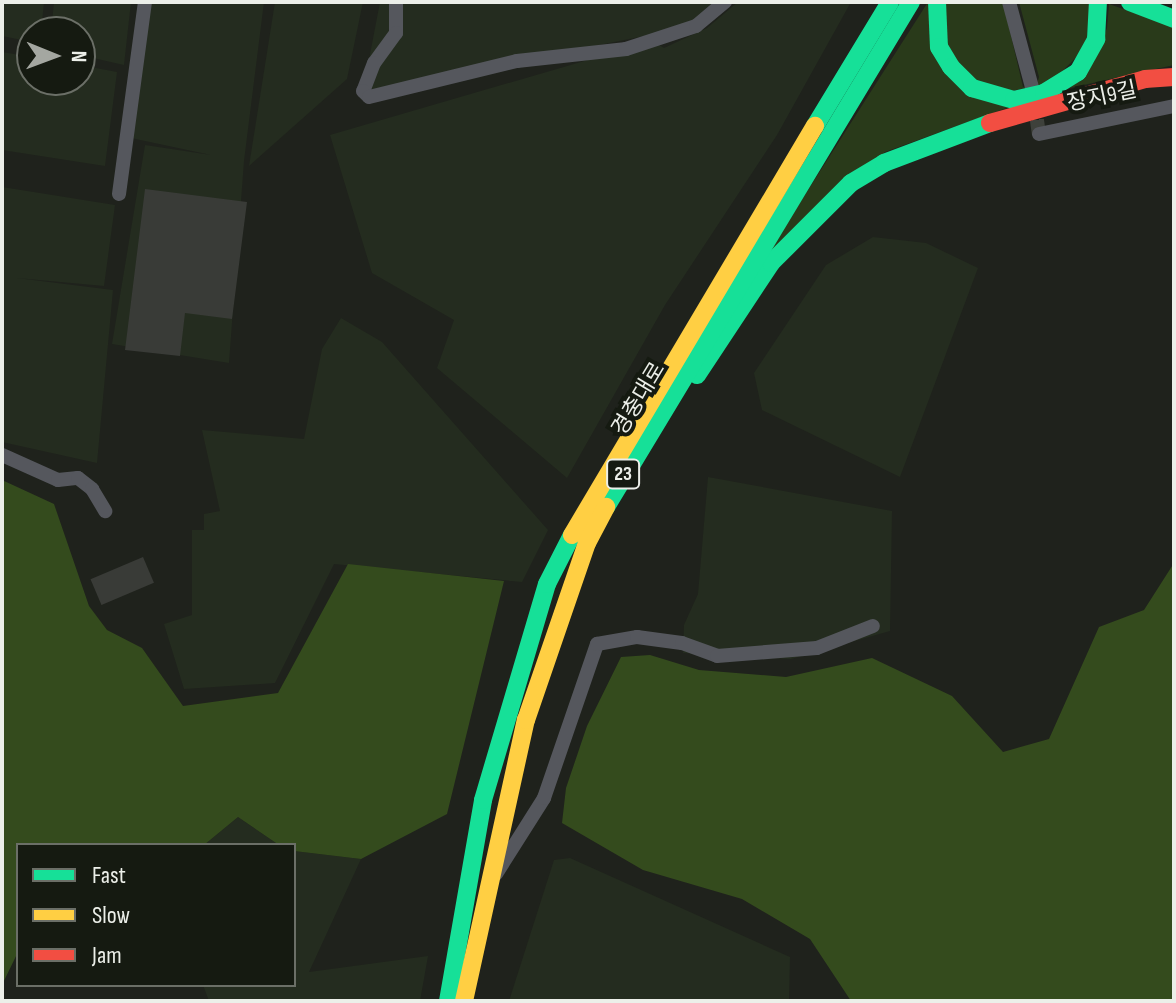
<!DOCTYPE html>
<html>
<head>
<meta charset="utf-8">
<style>
	body { margin:0 }
	#map { position:relative; width:1176px; height:1003px; overflow:hidden; background:#1f221c; font-family:"Sofia Sans Condensed","Noto Sans KR",sans-serif }
	div>[style] { position:absolute }
	[style*='--x'] { left:calc(var(--x)*1px); top:calc(var(--y)*1px); width:calc(var(--w)*1px); rotate:calc(var(--a)*1deg) }
	.built>* { inset:0; background:#242c1f }
	.green>* { inset:0; background:#293a1a }
	.forest>* { inset:0; background:#344b1d }
	.building>* { inset:0; background:#393b37; transform-origin:0 0 }
	.street-tunnel>* { height:14px; margin-top:-7px; transform-origin:0; background:repeating-linear-gradient(90deg,#3e413b 0 14px,transparent 0 21px) }
	.street>* { height:14px; margin:-7px; padding:0 7px; transform-origin:7px; border-radius:7px; background:#55575d }
	.fast>* { height:18px; margin:-9px; padding:0 9px; transform-origin:9px; border-radius:9px; background:#16e098 }
	.slow>* { height:18px; margin:-9px; padding:0 9px; transform-origin:9px; border-radius:9px; background:#ffcf43 }
	.jam>* { height:18px; margin:-9px; padding:0 9px; transform-origin:9px; border-radius:9px; background:#f24e42 }
	span { translate:-50% -50%; white-space:nowrap; text-align:center; line-height:1.15; -webkit-text-stroke:8px #151a11; paint-order:stroke }
	.shield-label span { padding:2px 6px; background:#151a11; border:2px solid; border-radius:6px; -webkit-text-stroke-width:0 }
	.shield-label { font-size:20px; color:#ecefe9; font-weight:700 }
	.street-label { font-size:22px; color:#ecefe9 }
	.frame { position:absolute; inset:0; border:4px solid #ecefe9; pointer-events:none }
	.legend { position:absolute; left:16px; top:843px; width:280px; height:144px; box-sizing:border-box; background:#151a11; border:2px solid #6b6f67; margin:0; padding:10px 14px; list-style:none; font-size:24px; color:#ecefe9 }
	.legend li { display:flex; align-items:center; gap:16px; height:40px }
	.legend b { width:40px; border:2px solid #6b6f67 }
	.north { position:absolute; left:16px; top:16px; width:80px; height:80px; box-sizing:border-box; background:#151a11; border:2px solid #6b6f67; border-radius:50%; rotate:91deg; font-size:22px; font-weight:700; line-height:32px; text-align:center; color:#ecefe9 }
	.north::after { content:''; display:block; margin:auto; width:28px; height:36px; background:#a4a7a1; clip-path:polygon(50% 0,100% 100%,50% 72%,0 100%) }
</style>
</head>
<body>
<div id="map">
	<div class="built">
		<div style="clip-path:polygon(2px 2px,44px 2px,41px 32px,32px 32px,32px 42px,2px 36px)"></div>
		<div style="clip-path:polygon(54px 2px,131px 2px,124px 65px,80px 55px,80px 32px,51px 32px)"></div>
		<div style="clip-path:polygon(149px 2px,264px 2px,244px 161px,229px 363px,112px 344px,145px 145px,211px 155px,131px 138px)"></div>
		<div style="clip-path:polygon(275px 2px,363px 2px,347px 79px,249px 166px)"></div>
		<div style="clip-path:polygon(380px 2px,717px 2px,696px 26px,363px 91px)"></div>
		<div style="clip-path:polygon(738px 2px,851px 2px,777px 135px,665px 305px,567px 478px,437px 368px,454px 320px,372px 273px,330px 135px,653px 41px,664px 48px,707px 28px)"></div>
		<div style="clip-path:polygon(2px 52px,32px 57px,32px 80px,80px 80px,80px 65px,117px 72px,105px 166px,2px 150px)"></div>
		<div style="clip-path:polygon(2px 187px,115px 205px,104px 286px,17px 278px,113px 290px,97px 463px,2px 442px)"></div>
		<div style="clip-path:polygon(873px 237px,926px 243px,978px 268px,900px 477px,762px 410px,754px 373px,826px 265px)"></div>
		<div style="clip-path:polygon(341px 318px,382px 342px,548px 530px,522px 582px,334px 564px,275px 683px,184px 689px,164px 624px,192px 615px,192px 530px,204px 530px,204px 514px,220px 511px,202px 430px,304px 439px,322px 349px)"></div>
		<div style="clip-path:polygon(708px 477px,892px 511px,890px 631px,791px 659px,683px 653px,684px 625px,698px 594px)"></div>
		<div style="clip-path:polygon(238px 817px,279px 845px,204px 845px)"></div>
		<div style="clip-path:polygon(294px 851px,361px 859px,309px 972px,428px 956px,420px 1001px,209px 1001px,203px 985px,294px 985px)"></div>
		<div style="clip-path:polygon(570px 858px,790px 957px,789px 1001px,509px 1001px,554px 860px)"></div>
	</div>
	<div class="green">
		<div style="clip-path:polygon(928px 2px,931px 45px,1012px 106px,885px 152px,736px 303px)"></div>
		<div style="clip-path:polygon(944px 2px,1003px 2px,1023px 87px,1037px 84px,1039px 77px,1019px 2px,1091px 2px,1086px 47px,1051px 83px,1006px 92px,978px 81px,947px 54px)"></div>
		<div style="clip-path:polygon(1109px 4px,1174px 27px,1174px 65px,1070px 88px,1094px 62px,1107px 28px)"></div>
	</div>
	<div class="forest">
		<div style="clip-path:polygon(2px 480px,54px 504px,89px 606px,107px 630px,142px 648px,183px 706px,278px 693px,348px 564px,504px 581px,447px 814px,361px 859px,294px 851px,294px 845px,279px 845px,238px 817px,204px 845px,18px 845px,18px 952px,2px 985px)"></div>
		<div style="clip-path:polygon(1174px 563px,1174px 1001px,851px 1001px,810px 939px,742px 899px,643px 870px,562px 823px,566px 788px,587px 726px,621px 657px,650px 655px,699px 670px,786px 677px,872px 658px,952px 696px,1003px 752px,1049px 739px,1099px 627px,1144px 610px)"></div>
	</div>
	<div class="building">
		<div style="clip-path:polygon(145px 189px,247px 202px,232px 319px,185px 313px,180px 356px,125px 350px)"></div>
		<div style="left:143px;top:557px;width:28px;height:57px;rotate:67deg"></div>
	</div>
	<div class="street-tunnel">
		<div style="--x:1034;--y:99;--w:35;--a:82"></div>
	</div>
	<div class="street">
		<div style="--x:396;--y:2;--w:31;--a:90"></div>
		<div style="--x:396;--y:33;--w:37;--a:126"></div>
		<div style="--x:374;--y:63;--w:30;--a:111"></div>
		<div style="--x:363;--y:91;--w:8;--a:45"></div>
		<div style="--x:369;--y:97;--w:152;--a:-13.7"></div>
		<div style="--x:517;--y:61;--w:110;--a:-6.3"></div>
		<div style="--x:626;--y:49;--w:74;--a:-18.2"></div>
		<div style="--x:696;--y:26;--w:38;--a:-40"></div>
		<div style="--x:1009;--y:2;--w:88;--a:74.9"></div>
		<div style="--x:1039;--y:134;--w:138;--a:-11.7"></div>
		<div style="--x:119;--y:194;--w:194;--a:-82.3"></div>
		<div style="--x:2;--y:455;--w:61;--a:24.1"></div>
		<div style="--x:58;--y:480;--w:20;--a:-6"></div>
		<div style="--x:78;--y:478;--w:18;--a:38"></div>
		<div style="--x:92;--y:489;--w:26;--a:59"></div>
		<div style="--x:496;--y:874;--w:90;--a:-57.7"></div>
		<div style="--x:544;--y:798;--w:163;--a:-71"></div>
		<div style="--x:597;--y:644;--w:41;--a:-9.9"></div>
		<div style="--x:637;--y:637;--w:45;--a:7.6"></div>
		<div style="--x:682;--y:643;--w:37;--a:20"></div>
		<div style="--x:717;--y:656;--w:100;--a:-4.6"></div>
		<div style="--x:817;--y:648;--w:60;--a:-21.4"></div>
	</div>
	<div class="fast">
		<div style="--x:937;--y:2;--w:45;--a:87.5"></div>
		<div style="--x:939;--y:47;--w:23;--a:59"></div>
		<div style="--x:951;--y:67;--w:30;--a:45"></div>
		<div style="--x:972;--y:88;--w:44;--a:15.9"></div>
		<div style="--x:1014;--y:100;--w:31;--a:-13"></div>
		<div style="--x:1044;--y:93;--w:40;--a:-32"></div>
		<div style="--x:1078;--y:72;--w:38;--a:-61"></div>
		<div style="--x:1096;--y:39;--w:37;--a:-87"></div>
		<div style="--x:1130;--y:2;--w:47;--a:21.1"></div>
		<div style="--x:815;--y:126;--w:145;--a:-58.8"></div>
		<div style="--x:697;--y:375;--w:134;--a:-56.5"></div>
		<div style="--x:771;--y:263;--w:113;--a:-45"></div>
		<div style="--x:851;--y:183;--w:39;--a:-31"></div>
		<div style="--x:884;--y:163;--w:113;--a:-20.7"></div>
		<div style="--x:606;--y:507;--w:590;--a:-58.87"></div>
		<div style="--x:448;--y:1001;--w:204;--a:-80.1"></div>
		<div style="--x:483;--y:800;--w:225;--a:-73.5"></div>
		<div style="--x:547;--y:584;--w:55;--a:-63"></div>
	</div>
	<div class="slow">
		<div style="--x:572;--y:535;--w:476;--a:-59.3"></div>
		<div style="--x:464;--y:1001;--w:288;--a:-77.6"></div>
		<div style="--x:526;--y:720;--w:187;--a:-71"></div>
		<div style="--x:587;--y:543;--w:41;--a:-62.2"></div>
	</div>
	<div class="jam">
		<div style="--x:990;--y:123;--w:161;--a:-15.8"></div>
		<div style="--x:1145;--y:79;--w:29;--a:-4"></div>
	</div>
	<div class="shield-label">
		<span style="left:623px;top:474px">23</span>
	</div>
	<div class="street-label">
		<span style="left:1102px;top:97px;rotate:-12deg">장지9길</span>
		<span style="left:639px;top:399px;rotate:-59deg">경충대로</span>
	</div>
	<div class="frame"></div>
	<ul class="legend">
	<li><b style="height:10px;background:#16e098"></b>Fast</li>
	<li><b style="height:10px;background:#ffcf43"></b>Slow</li>
	<li><b style="height:10px;background:#f24e42"></b>Jam</li>
	</ul>
	<div class="north">N</div>
</div>
</body>
</html>
